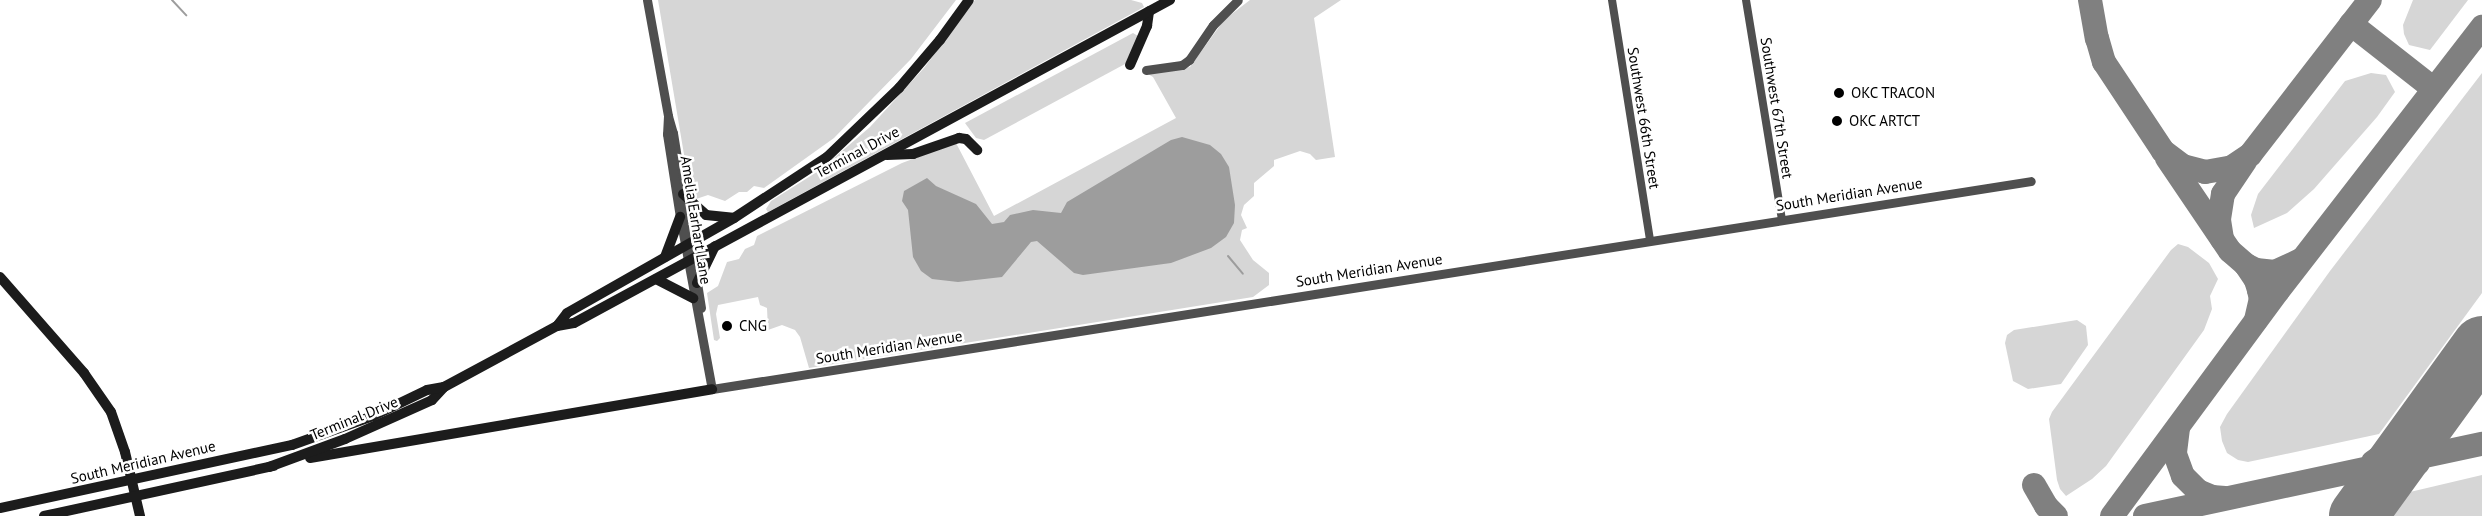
<!DOCTYPE html>
<html>
<head>
<meta charset="utf-8">
<style>
	body { margin:0 }
	#map { position:relative; width:2482px; height:516px; overflow:hidden; background:#fff; font-family:"PT Sans",sans-serif }
	div>[style] { position:absolute }
	[style*='--x'] { left:calc(var(--x)*1px); top:calc(var(--y)*1px); width:calc(var(--w)*1px); rotate:calc(var(--a)*1deg) }
	.green>* { inset:0; background:#d6d6d6 }
	.water>* { inset:0; background:#9d9d9d }
	.stream>* { height:2px; margin:-1px; padding:0 1px; transform-origin:1px; border-radius:1px; background:#9d9d9d }
	.taxiway>* { height:24px; margin:-12px; padding:0 12px; transform-origin:12px; border-radius:12px; background:#808080 }
	.runway>* { height:58px; margin:-29px; padding:0 29px; transform-origin:29px; border-radius:29px; background:#808080 }
	.minor>* { height:8px; margin:-4px; padding:0 4px; transform-origin:4px; border-radius:4px; background:#4f4f4f }
	.tertiary>* { height:9px; margin:-4.5px; padding:0 4.5px; transform-origin:4.5px; border-radius:4.5px; background:#4f4f4f }
	.secondary>* { height:10px; margin:-5px; padding:0 5px; transform-origin:5px; border-radius:5px; background:#1c1c1c }
	.dots>* { width:16px; height:16px; translate:-50% -50%; box-sizing:border-box; border:3px solid #fff; border-radius:50% }
	span { translate:-50% -50%; white-space:nowrap; text-align:center; line-height:1.15; -webkit-text-stroke:5px #fff; paint-order:stroke }
	.poi-label { font-size:15px; color:#000 }
	.left { translate:0 -50%; text-align:left }
	.street-label { font-size:15px; color:#000 }
</style>
</head>
<body>
<div id="map">
	<div class="green">
		<div style="clip-path:polygon(658px 0,956px 0,911px 59px,834px 138px,764px 188px,754px 186px,747px 192px,739px 192px,725px 201px,708px 195px,693px 200px,691px 196px)"></div>
		<div style="clip-path:polygon(975px 0,1131px 0,1142px 3px,1144px 7px,768px 212px,766px 209px,771px 201px,820px 170px,870px 127px,924px 68px)"></div>
		<div style="clip-path:polygon(1250px 0,1341px 0,1314px 18px,1335px 157px,1316px 160px,1310px 154px,1300px 151px,1274px 160px,1274px 166px,1254px 183px,1254px 196px,1244px 205px,1241px 215px,1247px 228px,1242px 230px,1240px 240px,1253px 260px,1269px 273px,1269px 285px,1253px 297px,809px 368px,800px 337px,795px 330px,782px 325px,768px 330px,767px 308px,760px 305px,758px 297px,718px 305px,716px 314px,720px 338px,717px 341px,714px 340px,707px 293px,718px 286px,727px 262px,739px 259px,745px 249px,754px 245px,757px 236px,902px 163px,956px 143px,994px 216px,1176px 118px,1153px 77px,1148px 74px,1190px 67px,1224px 20px)"></div>
		<div style="clip-path:polygon(2413px 0,2468px 0,2430px 50px,2409px 45px,2404px 34px,2403px 25px)"></div>
		<div style="clip-path:polygon(1133px 33px,1138px 36px,1125px 64px,984px 140px,976px 138px,965px 123px)"></div>
		<div style="clip-path:polygon(2371px 73px,2386px 75px,2395px 92px,2377px 117px,2314px 189px,2287px 213px,2254px 228px,2251px 215px,2258px 194px,2345px 81px)"></div>
		<div style="clip-path:polygon(2482px 73px,2482px 293px,2379px 434px,2248px 462px,2238px 460px,2227px 453px,2222px 441px,2220px 427px,2227px 414px,2330px 271px)"></div>
		<div style="clip-path:polygon(2178px 244px,2188px 247px,2209px 263px,2218px 279px,2210px 296px,2212px 309px,2204px 330px,2106px 466px,2092px 479px,2066px 496px,2060px 489px,2057px 480px,2049px 419px,2052px 412px,2171px 250px)"></div>
		<div style="clip-path:polygon(2077px 320px,2086px 326px,2088px 345px,2061px 384px,2028px 389px,2013px 381px,2005px 343px,2007px 335px,2014px 330px)"></div>
		<div style="clip-path:polygon(2482px 475px,2482px 516px,2393px 516px,2410px 492px)"></div>
	</div>
	<div class="water">
		<div style="clip-path:polygon(1182px 137px,1210px 145px,1221px 154px,1229px 167px,1235px 205px,1234px 223px,1226px 237px,1211px 248px,1171px 263px,1083px 275px,1074px 273px,1037px 241px,1031px 242px,1002px 277px,958px 282px,932px 279px,921px 271px,913px 257px,908px 210px,902px 201px,904px 191px,927px 178px,936px 186px,976px 204px,992px 224px,1004px 222px,1010px 215px,1033px 210px,1061px 213px,1067px 202px,1171px 140px)"></div>
	</div>
	<div class="stream">
		<div style="--x:172;--y:0;--w:21;--a:47"></div>
		<div style="--x:1228;--y:256;--w:23;--a:50"></div>
	</div>
	<div class="taxiway">
		<div style="--x:2090;--y:0;--w:39;--a:80"></div>
		<div style="--x:2097;--y:38;--w:25;--a:74"></div>
		<div style="--x:2104;--y:62;--w:107;--a:56.5"></div>
		<div style="--x:2163;--y:151;--w:25;--a:37"></div>
		<div style="--x:2183;--y:166;--w:23;--a:15"></div>
		<div style="--x:2205;--y:172;--w:27;--a:-10"></div>
		<div style="--x:2232;--y:167;--w:22;--a:-34"></div>
		<div style="--x:2250;--y:155;--w:196;--a:-52.3"></div>
		<div style="--x:2351;--y:24;--w:105;--a:38.1"></div>
		<div style="--x:2167;--y:158;--w:112;--a:55.9"></div>
		<div style="--x:2230;--y:251;--w:21;--a:41"></div>
		<div style="--x:2222;--y:239;--w:20;--a:-99"></div>
		<div style="--x:2219;--y:219;--w:25;--a:-81"></div>
		<div style="--x:2223;--y:194;--w:40;--a:-56"></div>
		<div style="--x:2256;--y:320;--w:22;--a:-77"></div>
		<div style="--x:2261;--y:299;--w:9;--a:-103"></div>
		<div style="--x:2259;--y:290;--w:10;--a:-107"></div>
		<div style="--x:2256;--y:280;--w:18;--a:-124"></div>
		<div style="--x:2246;--y:265;--w:11;--a:27"></div>
		<div style="--x:2256;--y:270;--w:19;--a:6"></div>
		<div style="--x:2275;--y:272;--w:29;--a:-25"></div>
		<div style="--x:2178;--y:428;--w:26;--a:97"></div>
		<div style="--x:2175;--y:454;--w:23;--a:70"></div>
		<div style="--x:2183;--y:476;--w:21;--a:45"></div>
		<div style="--x:2198;--y:491;--w:15;--a:23"></div>
		<div style="--x:2212;--y:497;--w:13;--a:4"></div>
		<div style="--x:2373;--y:462;--w:39;--a:-35"></div>
		<div style="--x:2405;--y:440;--w:46;--a:-45.9"></div>
		<div style="--x:2034;--y:485;--w:24;--a:60"></div>
		<div style="--x:2046;--y:506;--w:14;--a:45"></div>
		<div style="--x:2112;--y:516;--w:280;--a:-53.6"></div>
		<div style="--x:2278;--y:291;--w:334;--a:-52.3"></div>
		<div style="--x:2145;--y:516;--w:345;--a:-12.1"></div>
		<div style="--x:2358;--y:516;--w:40;--a:-48"></div>
		<div style="--x:2385;--y:486;--w:40;--a:-34.9"></div>
	</div>
	<div class="runway">
		<div style="--x:2358;--y:516;--w:211;--a:-54.1"></div>
	</div>
	<div class="minor">
		<div style="--x:1612;--y:0;--w:244;--a:81"></div>
		<div style="--x:1746;--y:0;--w:223;--a:80.7"></div>
	</div>
	<div class="tertiary">
		<div style="--x:647;--y:0;--w:118;--a:79.7"></div>
		<div style="--x:668;--y:116;--w:18;--a:74"></div>
		<div style="--x:673;--y:133;--w:177;--a:80.9"></div>
		<div style="--x:1146;--y:70;--w:36;--a:-8"></div>
		<div style="--x:1182;--y:65;--w:9;--a:-36"></div>
		<div style="--x:1189;--y:60;--w:42;--a:-55.6"></div>
		<div style="--x:1213;--y:25;--w:35;--a:-45"></div>
		<div style="--x:668;--y:116;--w:18;--a:93"></div>
		<div style="--x:667;--y:134;--w:84;--a:81.1"></div>
		<div style="--x:680;--y:217;--w:175;--a:79.5"></div>
		<div style="--x:712;--y:389;--w:1335;--a:-8.96"></div>
	</div>
	<div class="secondary">
		<div style="--x:1130;--y:65;--w:43;--a:-66.4"></div>
		<div style="--x:1147;--y:26;--w:15;--a:-82"></div>
		<div style="--x:887;--y:155;--w:26;--a:-2"></div>
		<div style="--x:913;--y:154;--w:49;--a:-19.2"></div>
		<div style="--x:959;--y:138;--w:7;--a:8"></div>
		<div style="--x:966;--y:139;--w:16;--a:45"></div>
		<div style="--x:683;--y:194;--w:31;--a:42"></div>
		<div style="--x:706;--y:215;--w:27;--a:6"></div>
		<div style="--x:665;--y:257;--w:43;--a:-69.4"></div>
		<div style="--x:0;--y:277;--w:128;--a:48.8"></div>
		<div style="--x:84;--y:373;--w:47;--a:55.3"></div>
		<div style="--x:111;--y:412;--w:42;--a:70.7"></div>
		<div style="--x:125;--y:452;--w:66;--a:76.8"></div>
		<div style="--x:656;--y:279;--w:42;--a:27.2"></div>
		<div style="--x:697;--y:283;--w:41;--a:-64.1"></div>
		<div style="--x:557;--y:326;--w:16;--a:-52"></div>
		<div style="--x:567;--y:313;--w:192;--a:-29.6"></div>
		<div style="--x:734;--y:218;--w:111;--a:-33.3"></div>
		<div style="--x:827;--y:157;--w:100;--a:-43.8"></div>
		<div style="--x:899;--y:88;--w:63;--a:-49.5"></div>
		<div style="--x:940;--y:40;--w:49;--a:-54.1"></div>
		<div style="--x:310;--y:458;--w:408;--a:-9.7"></div>
		<div style="--x:269;--y:467;--w:81;--a:-20.2"></div>
		<div style="--x:345;--y:439;--w:95;--a:-24.1"></div>
		<div style="--x:432;--y:400;--w:18;--a:-47"></div>
		<div style="--x:444;--y:387;--w:128;--a:-28.4"></div>
		<div style="--x:557;--y:326;--w:17;--a:-10"></div>
		<div style="--x:574;--y:323;--w:678;--a:-28.46"></div>
		<div style="--x:0;--y:508;--w:299;--a:-12.2"></div>
		<div style="--x:292;--y:445;--w:86;--a:-19.7"></div>
		<div style="--x:373;--y:416;--w:60;--a:-25.7"></div>
		<div style="--x:427;--y:390;--w:17;--a:-10"></div>
		<div style="--x:44;--y:516;--w:235;--a:-12.3"></div>
	</div>
	<div class="dots">
		<div style="left:1839px;top:93px;background:#000"></div>
		<div style="left:1837px;top:121px;background:#000"></div>
		<div style="left:727px;top:326px;background:#000"></div>
	</div>
	<div class="poi-label">
		<span class="left" style="left:1851px;top:93px">OKC TRACON</span>
		<span class="left" style="left:1849px;top:121px">OKC ARTCT</span>
		<span class="left" style="left:739px;top:326px">CNG</span>
	</div>
	<div class="street-label">
		<span style="left:1777px;top:108px;rotate:81deg">Southwest 67th Street</span>
		<span style="left:1644px;top:118px;rotate:81deg">Southwest 66th Street</span>
		<span style="left:857px;top:152px;rotate:-28deg">Terminal Drive</span>
		<span style="left:1849px;top:194px;rotate:-9deg">South Meridian Avenue</span>
		<span style="left:696px;top:220px;rotate:81deg">Amelia Earhart Lane</span>
		<span style="left:1369px;top:270px;rotate:-9deg">South Meridian Avenue</span>
		<span style="left:889px;top:347px;rotate:-9deg">South Meridian Avenue</span>
		<span style="left:354px;top:418px;rotate:-22deg">Terminal Drive</span>
		<span style="left:143px;top:462px;rotate:-13deg">South Meridian Avenue</span>
	</div>
</div>
</body>
</html>
